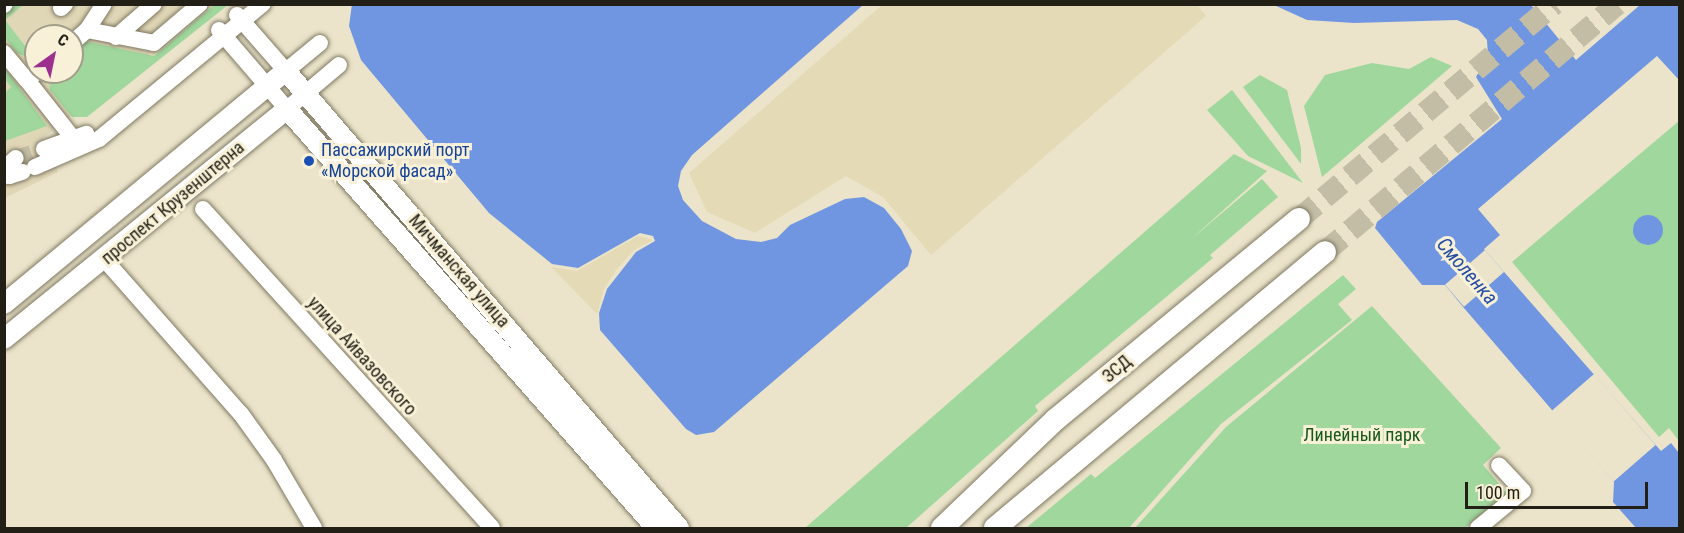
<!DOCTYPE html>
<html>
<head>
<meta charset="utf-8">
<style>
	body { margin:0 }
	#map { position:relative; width:1684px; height:533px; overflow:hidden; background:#ebe4ca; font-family:"Roboto Condensed",sans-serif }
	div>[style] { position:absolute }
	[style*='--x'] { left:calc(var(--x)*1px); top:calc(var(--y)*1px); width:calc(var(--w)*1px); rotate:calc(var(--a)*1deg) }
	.built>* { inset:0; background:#e0d7b7 }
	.green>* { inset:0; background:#9fd79d }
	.sand>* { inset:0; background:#e4dab5 }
	.water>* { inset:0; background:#7096e1 }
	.round { border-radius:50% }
	.pier>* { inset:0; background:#ebe4ca; transform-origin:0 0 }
	.minor-tunnel>* { height:16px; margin-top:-8px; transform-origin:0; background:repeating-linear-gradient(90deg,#c3bda6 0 16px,transparent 0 24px) }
	.highway-tunnel>* { height:22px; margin-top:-11px; transform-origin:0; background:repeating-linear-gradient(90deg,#c3bda6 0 22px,transparent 0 33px) }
	.roads { filter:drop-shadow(0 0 2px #7f7962) drop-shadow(0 0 2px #7f7962) }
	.minor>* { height:16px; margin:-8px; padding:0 8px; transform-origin:8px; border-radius:8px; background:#fff }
	.major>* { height:20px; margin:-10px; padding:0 10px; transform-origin:10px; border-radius:10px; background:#fff }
	.highway>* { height:22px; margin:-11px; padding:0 11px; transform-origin:11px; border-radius:11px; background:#fff }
	.dots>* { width:16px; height:16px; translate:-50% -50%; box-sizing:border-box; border:3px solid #f8f1d7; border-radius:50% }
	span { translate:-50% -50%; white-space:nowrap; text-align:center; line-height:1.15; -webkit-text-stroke:6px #f8f1d7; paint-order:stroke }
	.transit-label { font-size:18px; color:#164399 }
	.left { translate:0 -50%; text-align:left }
	.street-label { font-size:18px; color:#211f16 }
	.park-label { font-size:18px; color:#155a18 }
	.water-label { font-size:20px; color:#244da5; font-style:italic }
	.frame { position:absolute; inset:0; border:6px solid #211f16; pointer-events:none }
	.north { position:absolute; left:24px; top:24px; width:60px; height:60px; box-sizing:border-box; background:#f8f1d7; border:2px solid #a29d8a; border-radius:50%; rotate:33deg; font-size:16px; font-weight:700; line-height:24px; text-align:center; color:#211f16 }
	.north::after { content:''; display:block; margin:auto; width:21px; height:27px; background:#9d2f8f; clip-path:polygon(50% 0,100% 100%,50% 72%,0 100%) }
	.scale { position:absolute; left:1465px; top:482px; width:183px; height:27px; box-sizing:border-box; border:3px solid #211f16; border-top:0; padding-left:8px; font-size:18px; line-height:21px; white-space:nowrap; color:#211f16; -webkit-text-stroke:4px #f8f1d7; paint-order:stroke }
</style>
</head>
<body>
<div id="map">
	<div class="built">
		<div style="clip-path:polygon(evenodd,5px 5px,214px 5px,153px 56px,151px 53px,43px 138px,58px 172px,5px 198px,5px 5px,36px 36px,72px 36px,72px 72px,36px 72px,36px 36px)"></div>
	</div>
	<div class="green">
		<div style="clip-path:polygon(14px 5px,23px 5px,5px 20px,33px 56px,29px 58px,17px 53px,4px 37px,4px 13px)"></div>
		<div style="clip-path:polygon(214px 5px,228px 5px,87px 117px,72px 117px,50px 90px,48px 72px,72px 72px,72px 51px,84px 41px,154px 56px)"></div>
		<div style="clip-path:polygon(1431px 57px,1452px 66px,1322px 177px,1304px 106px,1325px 75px,1372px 63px,1409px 69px)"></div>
		<div style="clip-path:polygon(5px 68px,47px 126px,5px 141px,5px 93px,11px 87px,5px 79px)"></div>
		<div style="clip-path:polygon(1260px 75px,1287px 90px,1301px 148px,1301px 164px,1243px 87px)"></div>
		<div style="clip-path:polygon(1232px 90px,1303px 183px,1248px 156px,1207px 110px)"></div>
		<div style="clip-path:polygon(1679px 121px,1679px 441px,1669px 428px,1659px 437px,1512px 262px)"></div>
		<div style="clip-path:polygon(1234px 154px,1267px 171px,1189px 241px,1262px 179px,1278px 197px,1210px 255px,1213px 258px,1035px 406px,1038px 411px,906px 528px,805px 528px)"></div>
		<div style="clip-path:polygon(1343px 275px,1356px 289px,1338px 304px,1352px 320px,1221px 424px,1129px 528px,1026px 528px,1091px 474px,1095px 478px)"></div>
		<div style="clip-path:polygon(1372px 306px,1501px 448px,1483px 465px,1507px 493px,1465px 528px,1135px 528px,1226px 427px)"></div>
	</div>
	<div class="sand">
		<div style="clip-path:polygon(1197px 5px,1206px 16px,931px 255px,883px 197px,846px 176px,755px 233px,707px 212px,689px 173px,882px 5px)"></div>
		<div style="clip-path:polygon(638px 236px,653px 240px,634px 250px,616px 270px,604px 289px,597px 314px,551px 267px,577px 271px)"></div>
	</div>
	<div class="water">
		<div style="clip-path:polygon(352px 4px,863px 5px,692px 155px,681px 171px,678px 186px,683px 200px,702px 221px,736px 239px,761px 242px,777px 238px,790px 225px,845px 199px,864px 197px,884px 208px,901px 229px,912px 251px,908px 266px,714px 432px,696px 435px,686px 429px,600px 330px,599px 313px,607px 289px,636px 252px,655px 241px,653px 236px,640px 233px,578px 268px,552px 264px,489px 213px,361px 60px,349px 26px)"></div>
		<div style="clip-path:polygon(1274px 5px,1531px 5px,1576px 60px,1640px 5px,1679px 5px,1679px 80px,1657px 56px,1478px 209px,1500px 235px,1484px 249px,1661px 451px,1671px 443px,1679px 453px,1679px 528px,1636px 528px,1613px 502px,1614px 482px,1464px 308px,1445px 285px,1422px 285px,1375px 228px,1377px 222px,1502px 119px,1476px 77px,1488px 56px,1487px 40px,1478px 29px,1457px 20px,1354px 23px,1307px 20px)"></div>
		<div class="round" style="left:1633px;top:215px;width:30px;height:30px"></div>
	</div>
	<div class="pier">
		<div style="left:1485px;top:250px;width:29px;height:53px;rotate:49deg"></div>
		<div style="left:1594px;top:374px;width:94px;height:56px;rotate:49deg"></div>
	</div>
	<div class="minor-tunnel">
		<div style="--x:16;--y:158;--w:29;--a:-18"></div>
	</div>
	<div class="highway-tunnel">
		<div style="--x:1299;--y:219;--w:334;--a:-40.1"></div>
		<div style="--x:1325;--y:252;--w:383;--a:-40.3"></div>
	</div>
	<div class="roads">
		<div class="minor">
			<div style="--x:4;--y:5;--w:1;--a:-45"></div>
			<div style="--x:61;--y:8;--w:6;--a:-45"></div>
			<div style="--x:237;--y:15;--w:74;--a:48.8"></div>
			<div style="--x:286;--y:71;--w:44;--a:-39.5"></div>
			<div style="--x:87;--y:30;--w:31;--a:-57"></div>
			<div style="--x:219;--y:30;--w:104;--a:49.3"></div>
			<div style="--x:287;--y:109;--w:68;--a:-40.2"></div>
			<div style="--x:116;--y:37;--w:50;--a:-41"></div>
			<div style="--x:72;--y:43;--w:20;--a:-41"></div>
			<div style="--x:87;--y:30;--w:68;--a:11"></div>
			<div style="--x:154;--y:43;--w:60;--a:-40.3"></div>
			<div style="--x:4;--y:53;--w:35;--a:50"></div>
			<div style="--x:27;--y:80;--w:13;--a:-39"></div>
			<div style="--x:27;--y:80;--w:85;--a:51.7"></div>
			<div style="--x:44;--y:149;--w:45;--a:-19.7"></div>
			<div style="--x:35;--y:167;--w:70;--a:-23.6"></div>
			<div style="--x:99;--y:139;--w:212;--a:-39.5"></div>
			<div style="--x:4;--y:169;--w:16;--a:-43"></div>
			<div style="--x:4;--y:173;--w:6;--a:31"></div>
			<div style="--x:9;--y:176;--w:14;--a:-17"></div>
			<div style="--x:203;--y:209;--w:430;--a:47.8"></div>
			<div style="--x:105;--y:260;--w:205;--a:48.6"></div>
			<div style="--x:241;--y:414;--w:57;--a:54.3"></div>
			<div style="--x:274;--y:460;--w:79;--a:59.5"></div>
			<div style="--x:1478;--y:528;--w:58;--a:-39.4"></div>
			<div style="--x:1523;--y:491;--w:35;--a:-133"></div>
		</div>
		<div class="major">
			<div style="--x:4;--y:304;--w:366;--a:-39.6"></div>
			<div style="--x:286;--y:71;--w:603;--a:49.31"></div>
			<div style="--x:4;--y:339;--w:365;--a:-39.1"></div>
			<div style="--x:287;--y:109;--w:558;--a:48.63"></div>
		</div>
		<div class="highway">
			<div style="--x:942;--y:528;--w:156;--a:-43.7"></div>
			<div style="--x:1055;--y:420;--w:316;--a:-39.5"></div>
			<div style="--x:995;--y:528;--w:430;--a:-39.9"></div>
		</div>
	</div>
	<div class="dots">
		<div style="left:309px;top:161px;background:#1a4fb4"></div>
	</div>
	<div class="transit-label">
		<span class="left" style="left:321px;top:161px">Пассажирский порт<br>«Морской фасад»</span>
	</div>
	<div class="street-label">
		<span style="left:173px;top:203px;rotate:-40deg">проспект Крузенштерна</span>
		<span style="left:459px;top:271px;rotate:49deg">Мичманская улица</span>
		<span style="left:362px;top:356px;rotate:48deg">улица Айвазовского</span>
		<span style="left:1117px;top:369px;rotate:-40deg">ЗСД</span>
	</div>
	<div class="park-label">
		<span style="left:1362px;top:435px">Линейный парк</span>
	</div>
	<div class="water-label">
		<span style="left:1467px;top:271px;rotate:49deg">Смоленка</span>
	</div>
	<div class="frame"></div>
	<div class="north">С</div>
	<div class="scale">100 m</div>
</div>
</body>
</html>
